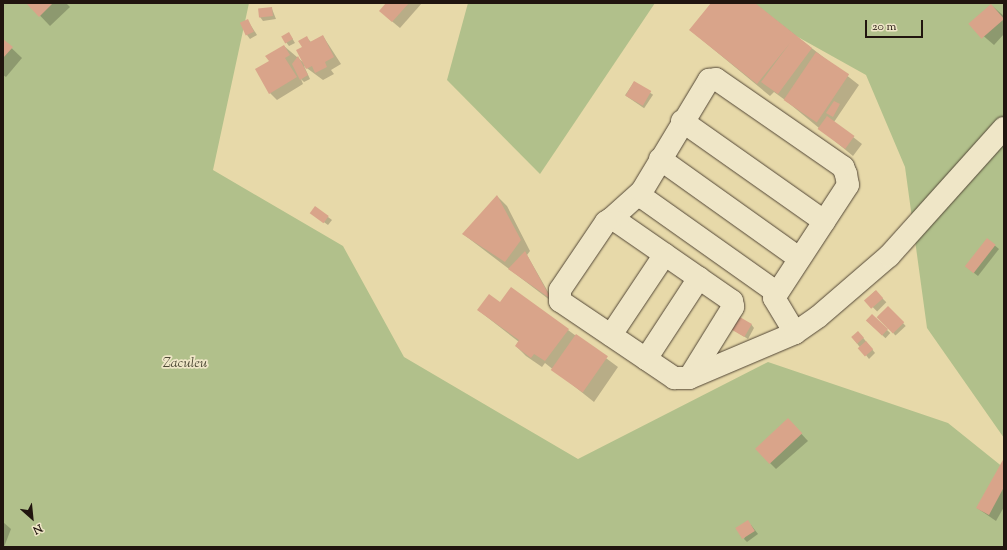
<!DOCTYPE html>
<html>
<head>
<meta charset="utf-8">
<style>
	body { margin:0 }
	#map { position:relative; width:1007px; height:550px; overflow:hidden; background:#e7d9a9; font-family:"Sorts Mill Goudy",serif }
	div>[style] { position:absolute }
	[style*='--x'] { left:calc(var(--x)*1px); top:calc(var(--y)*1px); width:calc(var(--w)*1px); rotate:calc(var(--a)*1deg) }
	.green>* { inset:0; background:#b1c08b }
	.shadow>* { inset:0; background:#0003; transform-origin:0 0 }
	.building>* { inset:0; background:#d9a48a; transform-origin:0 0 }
	.roads { filter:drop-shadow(0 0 1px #524636) drop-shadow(0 0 1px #524636) }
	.minor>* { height:22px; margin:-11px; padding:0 11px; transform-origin:11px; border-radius:11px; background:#efe6c7 }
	span { translate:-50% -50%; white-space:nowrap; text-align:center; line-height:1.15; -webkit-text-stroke:3.5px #efe6c7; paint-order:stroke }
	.park-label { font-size:14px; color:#4c4834; font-style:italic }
	.frame { position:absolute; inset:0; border:4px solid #21150f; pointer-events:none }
	.north { position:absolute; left:12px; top:498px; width:40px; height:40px; -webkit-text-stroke:3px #efe6c7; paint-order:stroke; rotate:153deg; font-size:11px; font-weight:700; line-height:16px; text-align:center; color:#21150f }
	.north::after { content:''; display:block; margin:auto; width:14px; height:18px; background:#21150f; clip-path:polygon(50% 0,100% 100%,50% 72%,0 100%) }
	.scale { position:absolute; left:865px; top:20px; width:58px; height:18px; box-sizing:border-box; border:2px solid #21150f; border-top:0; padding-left:5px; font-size:12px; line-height:14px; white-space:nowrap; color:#21150f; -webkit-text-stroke:3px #efe6c7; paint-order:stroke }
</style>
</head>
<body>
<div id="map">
	<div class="green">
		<div style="clip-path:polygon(3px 3px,249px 3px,213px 170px,343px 246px,404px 357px,578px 459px,768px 362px,948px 423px,1004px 468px,1004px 547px,3px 547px)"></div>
		<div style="clip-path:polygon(468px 3px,655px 3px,540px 174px,447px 80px)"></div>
		<div style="clip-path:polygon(737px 3px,1004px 3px,1004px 438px,927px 328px,905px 167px,866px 75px)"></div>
	</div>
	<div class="shadow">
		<div style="clip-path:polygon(28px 3px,66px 3px,70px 7px,50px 26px)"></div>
		<div style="clip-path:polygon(388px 3px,422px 3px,400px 28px,388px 18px)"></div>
		<div style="clip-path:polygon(712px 3px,754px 3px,859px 85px,834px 122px,862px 144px,853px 156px,785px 100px,774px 92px,770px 96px,690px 30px)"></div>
		<div style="clip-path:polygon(991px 5px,1004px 16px,1004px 34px,994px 45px,980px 33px)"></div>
		<div style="clip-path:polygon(272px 9px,276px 19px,263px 21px,260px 17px)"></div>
		<div style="clip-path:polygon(248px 21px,257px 35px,250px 39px,247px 35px)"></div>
		<div style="clip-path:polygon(289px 33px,295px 43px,289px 46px,282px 37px)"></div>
		<div style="clip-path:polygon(323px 36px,341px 64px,331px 70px,334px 74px,323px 80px,304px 66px,310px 79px,304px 82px,301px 79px,303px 84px,277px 100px,270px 93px,270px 61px,284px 46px,304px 63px,307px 38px,311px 42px)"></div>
		<div style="clip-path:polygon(3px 40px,22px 58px,6px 77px,3px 75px)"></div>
		<div style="left:634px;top:82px;width:23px;height:16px;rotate:34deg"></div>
		<div style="clip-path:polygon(497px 196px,507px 206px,530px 251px,527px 255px,555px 304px,463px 234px)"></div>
		<div style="clip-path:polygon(311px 213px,328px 217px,332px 220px,328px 225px)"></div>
		<div style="clip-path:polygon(987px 239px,999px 249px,978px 276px,969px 269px)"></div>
		<div style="left:875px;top:291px;width:16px;height:13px;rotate:45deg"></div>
		<div style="clip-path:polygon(500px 303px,568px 330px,618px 367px,594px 402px,545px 363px,542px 367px,526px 356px,516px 346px,519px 342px,478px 310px)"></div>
		<div style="left:888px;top:307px;width:26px;height:14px;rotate:47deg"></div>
		<div style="left:872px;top:316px;width:25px;height:7px;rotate:43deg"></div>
		<div style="clip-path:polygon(751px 324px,754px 328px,748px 339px,732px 329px)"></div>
		<div style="clip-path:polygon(861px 335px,875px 353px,869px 359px,852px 337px)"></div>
		<div style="clip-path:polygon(795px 427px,808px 441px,776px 469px,769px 462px)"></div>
		<div style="clip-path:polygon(1004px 461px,1004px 507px,996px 521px,977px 508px)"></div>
		<div style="clip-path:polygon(3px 522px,11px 529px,4px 547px,3px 547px)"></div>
		<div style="clip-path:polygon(751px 525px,758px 534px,747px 542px,744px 539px)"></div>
	</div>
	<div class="building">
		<div style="clip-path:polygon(26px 3px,53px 3px,39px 17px)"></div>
		<div style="clip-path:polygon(386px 3px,409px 3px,392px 22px,379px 11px)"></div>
		<div style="clip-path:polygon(711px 3px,755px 3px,812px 48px,778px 94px,761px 82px,790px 43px,757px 84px,689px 30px)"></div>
		<div style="left:991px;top:4px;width:20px;height:30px;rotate:49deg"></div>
		<div style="left:272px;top:7px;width:9px;height:14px;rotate:84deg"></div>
		<div style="left:248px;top:19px;width:14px;height:9px;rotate:65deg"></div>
		<div style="left:289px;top:32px;width:8px;height:9px;rotate:60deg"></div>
		<div style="clip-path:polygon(323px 35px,334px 57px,325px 62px,327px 67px,315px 73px,312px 66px,306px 69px,296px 50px,302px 47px,298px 41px,307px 36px,310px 42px)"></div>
		<div style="clip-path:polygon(3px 39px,13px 47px,3px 58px)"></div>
		<div style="clip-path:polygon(284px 45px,290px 55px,285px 58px,297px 77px,269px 94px,255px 69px,269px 61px,265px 56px)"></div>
		<div style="left:816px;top:52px;width:40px;height:58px;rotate:34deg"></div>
		<div style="clip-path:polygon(298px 56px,308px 75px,300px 80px,292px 64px)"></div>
		<div style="left:634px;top:81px;width:20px;height:17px;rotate:30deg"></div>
		<div style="clip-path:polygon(834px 101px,840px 104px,833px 117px,826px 113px)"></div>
		<div style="left:827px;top:116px;width:34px;height:16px;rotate:36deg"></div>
		<div style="clip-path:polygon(497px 195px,521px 240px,505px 262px,462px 234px)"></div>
		<div style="left:315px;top:206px;width:17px;height:9px;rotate:36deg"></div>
		<div style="left:987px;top:238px;width:11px;height:36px;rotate:38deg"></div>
		<div style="clip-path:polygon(525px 251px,551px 299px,508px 269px)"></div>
		<div style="clip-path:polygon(511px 287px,569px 329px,545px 361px,534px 354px,531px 358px,515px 346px,519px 340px,477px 310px,489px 294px,500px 302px)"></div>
		<div style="left:876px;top:290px;width:11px;height:16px;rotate:49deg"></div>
		<div style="left:888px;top:306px;width:23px;height:16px;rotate:45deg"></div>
		<div style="left:872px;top:314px;width:22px;height:9px;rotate:43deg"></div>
		<div style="left:738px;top:316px;width:16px;height:15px;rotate:30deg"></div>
		<div style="left:858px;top:331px;width:9px;height:9px;rotate:49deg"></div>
		<div style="left:576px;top:334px;width:39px;height:44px;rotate:35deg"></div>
		<div style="left:866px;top:341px;width:11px;height:11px;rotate:49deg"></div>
		<div style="left:788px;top:418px;width:21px;height:45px;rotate:47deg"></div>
		<div style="clip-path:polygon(1004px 458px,1004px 487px,989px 515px,976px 508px)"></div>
		<div style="left:748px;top:520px;width:13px;height:15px;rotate:58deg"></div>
	</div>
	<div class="roads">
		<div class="minor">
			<div style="--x:682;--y:121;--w:174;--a:35.2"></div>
			<div style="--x:660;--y:159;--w:171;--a:35.5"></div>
			<div style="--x:611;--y:219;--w:42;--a:-42.1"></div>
			<div style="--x:776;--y:292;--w:163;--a:-144.7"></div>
			<div style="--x:643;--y:198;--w:7;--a:-98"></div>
			<div style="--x:642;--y:191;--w:130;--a:-58.9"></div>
			<div style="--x:709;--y:80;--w:7;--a:-8"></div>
			<div style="--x:716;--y:79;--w:155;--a:34.7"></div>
			<div style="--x:843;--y:167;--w:8;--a:67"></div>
			<div style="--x:846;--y:174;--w:11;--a:80"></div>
			<div style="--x:848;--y:185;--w:135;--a:123.2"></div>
			<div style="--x:774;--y:298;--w:41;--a:59"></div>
			<div style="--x:611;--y:335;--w:97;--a:-56.3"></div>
			<div style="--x:646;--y:359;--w:97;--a:-56.8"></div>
			<div style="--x:689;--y:378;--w:84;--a:-58.2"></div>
			<div style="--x:733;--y:307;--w:6;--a:-99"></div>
			<div style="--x:732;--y:301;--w:139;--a:-145.3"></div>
			<div style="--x:618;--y:222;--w:8;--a:-157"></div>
			<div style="--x:611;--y:219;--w:6;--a:149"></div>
			<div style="--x:606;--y:222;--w:82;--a:124.1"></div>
			<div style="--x:560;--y:290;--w:11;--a:90"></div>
			<div style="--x:560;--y:301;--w:138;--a:34"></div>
			<div style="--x:674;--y:378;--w:15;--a:0"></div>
			<div style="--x:689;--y:378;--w:115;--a:-23"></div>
			<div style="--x:795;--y:333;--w:28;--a:-35"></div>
			<div style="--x:818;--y:317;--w:94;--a:-40.7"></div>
			<div style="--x:889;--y:256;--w:172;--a:-48.1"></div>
		</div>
	</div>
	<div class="park-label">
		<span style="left:185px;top:364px">Zaculeu</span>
	</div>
	<div class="frame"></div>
	<div class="north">N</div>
	<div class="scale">20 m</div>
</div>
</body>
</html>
